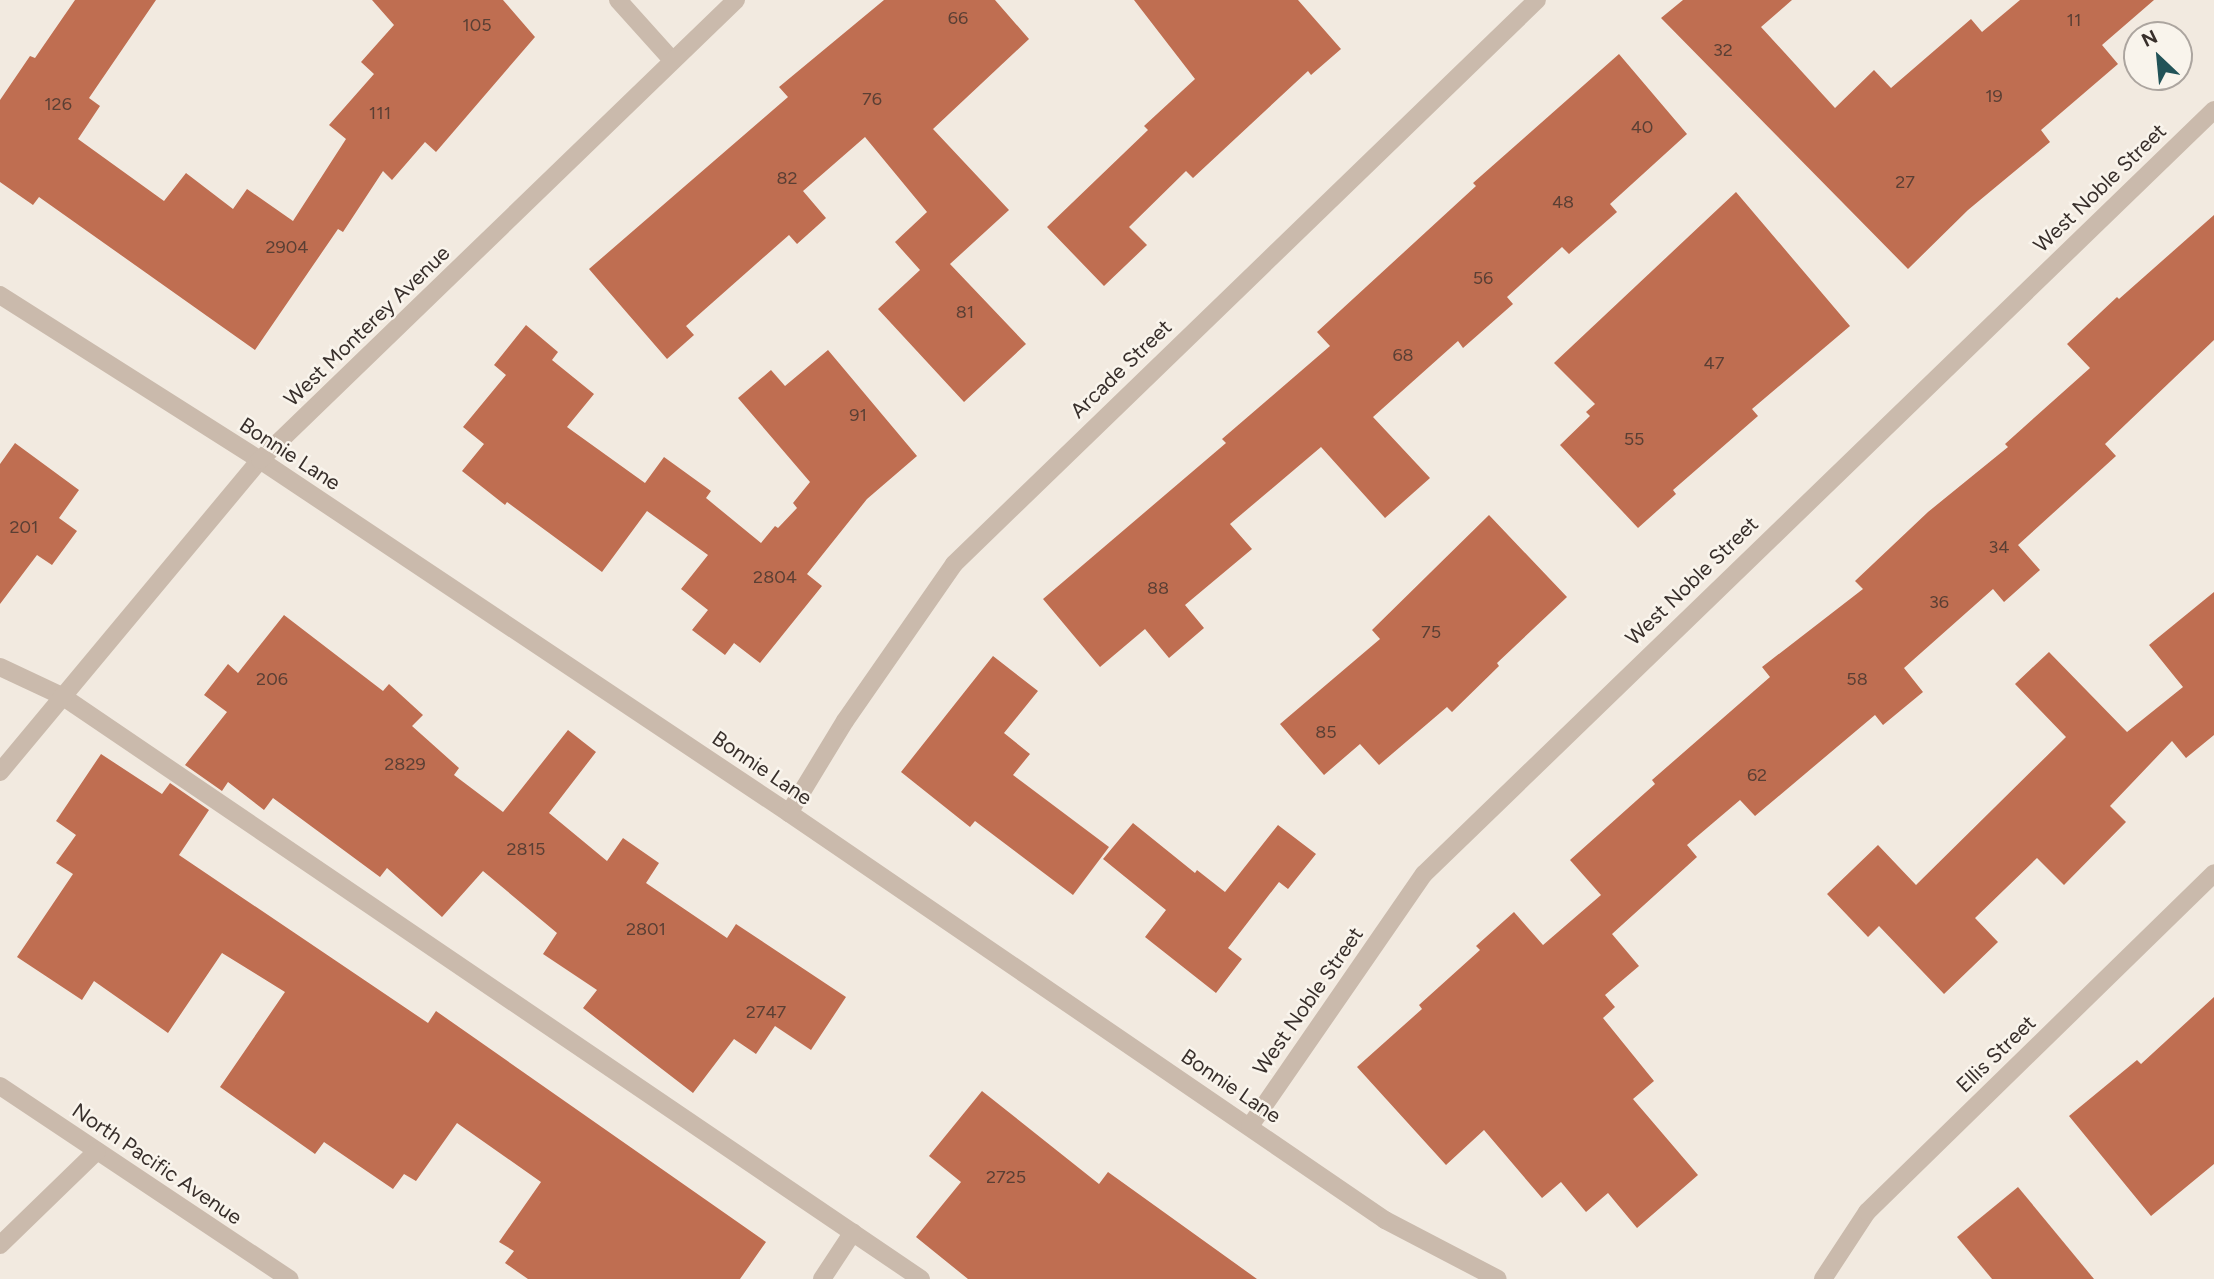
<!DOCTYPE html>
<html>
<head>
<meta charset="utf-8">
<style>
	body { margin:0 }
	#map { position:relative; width:2214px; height:1279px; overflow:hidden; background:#f2eae0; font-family:Figtree,sans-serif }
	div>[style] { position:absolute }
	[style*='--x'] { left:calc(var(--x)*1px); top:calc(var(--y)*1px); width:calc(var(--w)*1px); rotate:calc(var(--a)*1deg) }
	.building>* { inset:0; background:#bf6e51 }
	.minor>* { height:18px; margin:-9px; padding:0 9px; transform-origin:9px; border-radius:9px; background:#cabaac }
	span { translate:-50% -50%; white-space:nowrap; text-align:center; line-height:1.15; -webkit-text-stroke:5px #f9f4ec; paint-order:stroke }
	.number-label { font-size:18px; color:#5a3f34 }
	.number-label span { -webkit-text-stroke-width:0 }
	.street-label { font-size:21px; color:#382f2b }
	.north { position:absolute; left:2123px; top:21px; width:70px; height:70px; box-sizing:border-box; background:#f9f4ec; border:2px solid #aca59f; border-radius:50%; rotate:334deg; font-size:19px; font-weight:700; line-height:28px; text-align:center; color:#382f2b }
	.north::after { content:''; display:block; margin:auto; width:24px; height:32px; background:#225358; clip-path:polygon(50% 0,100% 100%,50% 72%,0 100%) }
</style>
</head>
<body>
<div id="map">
	<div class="building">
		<div style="clip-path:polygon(75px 0,156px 0,89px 98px,100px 106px,78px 139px,164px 201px,186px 173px,233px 209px,247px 189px,293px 221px,346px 139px,329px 125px,374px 74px,361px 62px,394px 25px,372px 0,503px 0,535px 37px,436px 152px,425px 142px,392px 180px,383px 171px,343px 232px,338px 229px,255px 350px,39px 197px,33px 205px,0 182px,0 100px,30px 56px,35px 58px)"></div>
		<div style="clip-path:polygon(884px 0,995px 0,1029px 39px,933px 129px,1009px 210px,950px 264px,1026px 344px,964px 402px,878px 309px,920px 270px,895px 242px,927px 212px,865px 137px,803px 191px,826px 218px,797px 244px,789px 235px,686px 326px,694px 335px,667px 359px,589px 269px,788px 97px,779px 87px)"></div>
		<div style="clip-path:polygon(1134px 0,1298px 0,1341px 49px,1311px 75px,1308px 71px,1193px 178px,1186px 171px,1129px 227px,1147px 245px,1104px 286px,1047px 227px,1148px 130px,1144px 126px,1195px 79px)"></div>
		<div style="clip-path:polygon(1683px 0,1792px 0,1761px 27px,1835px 108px,1874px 70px,1891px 88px,1971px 19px,1982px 32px,2020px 0,2154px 0,2102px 45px,2118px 64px,2041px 130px,2050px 142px,1968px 210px,1908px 269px,1661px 18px)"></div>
		<div style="clip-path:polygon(1619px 54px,1687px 134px,1610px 204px,1617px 212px,1569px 254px,1562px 247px,1507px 297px,1513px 304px,1463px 348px,1458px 341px,1373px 417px,1430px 478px,1385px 518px,1321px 447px,1230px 524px,1252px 549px,1185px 605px,1204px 628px,1169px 658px,1145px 629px,1100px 667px,1043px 599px,1226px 443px,1222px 439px,1330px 346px,1317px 332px,1476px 186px,1473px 183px)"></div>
		<div style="clip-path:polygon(1736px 192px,1850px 326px,1752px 409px,1758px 416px,1673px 490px,1676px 494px,1638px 528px,1560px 445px,1590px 416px,1586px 412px,1595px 404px,1554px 363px)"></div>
		<div style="clip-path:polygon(2214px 215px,2214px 340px,2105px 444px,2116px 456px,2018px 545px,2040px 570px,2004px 602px,1993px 589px,1904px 668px,1923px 692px,1883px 725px,1875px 715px,1755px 816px,1740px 800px,1687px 845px,1697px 857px,1612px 934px,1639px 966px,1605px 995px,1615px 1007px,1603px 1018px,1654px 1081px,1633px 1099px,1698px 1175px,1637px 1228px,1608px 1193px,1586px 1212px,1561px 1182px,1542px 1198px,1484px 1130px,1446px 1165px,1357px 1067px,1422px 1009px,1419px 1005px,1480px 950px,1476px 946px,1514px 912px,1543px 945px,1601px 895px,1570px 860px,1655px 784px,1652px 780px,1770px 677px,1762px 667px,1863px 589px,1855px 581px,1928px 512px,2008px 447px,2005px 444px,2090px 368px,2067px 344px,2117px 297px,2119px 299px)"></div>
		<div style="clip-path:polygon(526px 325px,558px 352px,552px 360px,594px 394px,567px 427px,645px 483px,664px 457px,711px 491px,706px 498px,761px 543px,775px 526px,778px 528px,797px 508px,793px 503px,810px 482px,738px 398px,771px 370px,785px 386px,828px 350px,917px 456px,867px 499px,807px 574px,822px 586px,760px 663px,734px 643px,725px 655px,692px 630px,708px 610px,681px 589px,708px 555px,647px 511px,602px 572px,507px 502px,505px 505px,462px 471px,484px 444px,463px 427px,506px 375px,494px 365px)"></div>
		<div style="clip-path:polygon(15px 443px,79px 490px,59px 518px,77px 531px,52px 565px,37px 555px,0 604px,0 464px)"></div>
		<div style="clip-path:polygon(1489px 515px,1567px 597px,1497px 663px,1499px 666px,1452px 712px,1447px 707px,1379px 765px,1360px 744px,1324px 775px,1280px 724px,1380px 639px,1372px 630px)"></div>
		<div style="clip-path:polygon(2214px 592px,2214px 735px,2186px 758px,2172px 741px,2110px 806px,2126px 822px,2064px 885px,2037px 858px,1975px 918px,1998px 942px,1944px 994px,1879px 926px,1868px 937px,1827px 894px,1878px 845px,1916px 885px,2066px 737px,2015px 684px,2049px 652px,2127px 732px,2183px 687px,2149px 645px)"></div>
		<div style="clip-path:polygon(284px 615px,383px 691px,389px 684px,423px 715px,412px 726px,459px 768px,454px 775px,503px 812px,568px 730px,596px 752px,549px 813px,607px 861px,623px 838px,659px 863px,646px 883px,727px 938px,736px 924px,846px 997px,811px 1050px,775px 1026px,756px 1054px,734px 1039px,693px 1093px,583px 1008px,597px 990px,543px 954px,557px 933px,483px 871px,442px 917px,387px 868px,380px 877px,273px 798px,264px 810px,228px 782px,222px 791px,185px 765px,227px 712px,204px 695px,228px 664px,238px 673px)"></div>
		<div style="clip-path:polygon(993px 656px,1038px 691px,1004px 733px,1030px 754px,1013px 775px,1109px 847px,1073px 895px,975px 821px,970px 827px,901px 772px)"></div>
		<div style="clip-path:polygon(101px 754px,162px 794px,170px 783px,209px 810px,179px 855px,428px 1023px,436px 1011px,766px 1242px,740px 1279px,528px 1279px,505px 1263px,514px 1251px,499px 1242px,541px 1182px,457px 1123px,416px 1181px,404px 1174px,393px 1189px,324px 1142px,315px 1154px,220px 1087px,285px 992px,222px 953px,168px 1033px,94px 981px,82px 1000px,17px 957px,73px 874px,56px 863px,76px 835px,56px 821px)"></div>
		<div style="clip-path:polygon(1133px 823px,1195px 873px,1197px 870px,1225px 892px,1278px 825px,1316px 854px,1288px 889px,1279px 882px,1228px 948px,1242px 959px,1216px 993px,1145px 937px,1166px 910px,1103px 859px)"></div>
		<div style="clip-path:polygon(2214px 997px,2214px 1164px,2151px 1216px,2069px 1116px,2137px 1060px,2141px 1064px)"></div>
		<div style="clip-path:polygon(982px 1091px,1099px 1184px,1108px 1172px,1257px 1279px,968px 1279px,916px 1237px,961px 1182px,929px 1156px)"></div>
		<div style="clip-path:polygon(2018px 1187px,2094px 1279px,1992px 1279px,1957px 1237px)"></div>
	</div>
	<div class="minor">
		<div style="--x:618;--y:0;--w:81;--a:48"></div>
		<div style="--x:0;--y:295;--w:308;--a:32.4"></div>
		<div style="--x:260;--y:460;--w:636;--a:33.72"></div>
		<div style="--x:789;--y:813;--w:722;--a:34.33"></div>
		<div style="--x:1385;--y:1220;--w:127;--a:27.6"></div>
		<div style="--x:0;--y:667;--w:68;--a:25.1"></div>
		<div style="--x:62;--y:696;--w:1038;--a:34.16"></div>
		<div style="--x:0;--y:772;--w:406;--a:-50.2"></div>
		<div style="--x:260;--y:460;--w:662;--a:-44.02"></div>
		<div style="--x:789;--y:813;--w:108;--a:-58.7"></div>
		<div style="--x:845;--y:721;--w:191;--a:-55.2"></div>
		<div style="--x:954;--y:564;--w:811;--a:-44.05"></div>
		<div style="--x:0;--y:1086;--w:348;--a:33.7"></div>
		<div style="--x:1250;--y:1126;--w:306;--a:-55.4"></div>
		<div style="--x:1424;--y:874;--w:1099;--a:-44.04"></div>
		<div style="--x:0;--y:1245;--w:135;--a:-44.1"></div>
		<div style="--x:822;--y:1279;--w:56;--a:-56.6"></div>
		<div style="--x:1823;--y:1279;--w:80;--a:-56.7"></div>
		<div style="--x:1867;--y:1212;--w:485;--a:-44.3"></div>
	</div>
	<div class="number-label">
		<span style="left:958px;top:18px">66</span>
		<span style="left:2074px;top:20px">11</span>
		<span style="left:477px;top:25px">105</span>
		<span style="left:1723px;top:50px">32</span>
		<span style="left:1994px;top:96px">19</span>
		<span style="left:872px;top:99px">76</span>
		<span style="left:58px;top:104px">126</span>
		<span style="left:380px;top:113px">111</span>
		<span style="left:1642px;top:127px">40</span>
		<span style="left:787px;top:178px">82</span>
		<span style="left:1905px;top:182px">27</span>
		<span style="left:1563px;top:202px">48</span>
		<span style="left:287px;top:247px">2904</span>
		<span style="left:1483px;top:278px">56</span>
		<span style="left:965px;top:312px">81</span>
		<span style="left:1403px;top:355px">68</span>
		<span style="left:1714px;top:363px">47</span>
		<span style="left:858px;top:415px">91</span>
		<span style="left:1634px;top:439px">55</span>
		<span style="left:24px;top:527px">201</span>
		<span style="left:1999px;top:547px">34</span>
		<span style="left:775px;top:577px">2804</span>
		<span style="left:1158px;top:588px">88</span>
		<span style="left:1939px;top:602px">36</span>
		<span style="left:1431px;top:632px">75</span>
		<span style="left:272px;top:679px">206</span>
		<span style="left:1857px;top:679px">58</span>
		<span style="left:1326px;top:732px">85</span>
		<span style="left:405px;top:764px">2829</span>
		<span style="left:1757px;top:775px">62</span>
		<span style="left:526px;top:849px">2815</span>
		<span style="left:646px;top:929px">2801</span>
		<span style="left:766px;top:1012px">2747</span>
		<span style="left:1006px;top:1177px">2725</span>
	</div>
	<div class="street-label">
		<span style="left:2100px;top:188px;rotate:-44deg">West Noble Street</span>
		<span style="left:367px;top:326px;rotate:-44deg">West Monterey Avenue</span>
		<span style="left:1121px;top:369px;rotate:-44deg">Arcade Street</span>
		<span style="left:290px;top:454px;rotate:33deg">Bonnie Lane</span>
		<span style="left:1692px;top:581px;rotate:-44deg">West Noble Street</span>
		<span style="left:762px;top:768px;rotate:34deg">Bonnie Lane</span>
		<span style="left:1308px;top:1001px;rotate:-55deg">West Noble Street</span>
		<span style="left:1996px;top:1054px;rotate:-44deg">Ellis Street</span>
		<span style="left:1231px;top:1086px;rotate:34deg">Bonnie Lane</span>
		<span style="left:157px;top:1164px;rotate:34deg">North Pacific Avenue</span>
	</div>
	<div class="north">N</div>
</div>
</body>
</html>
